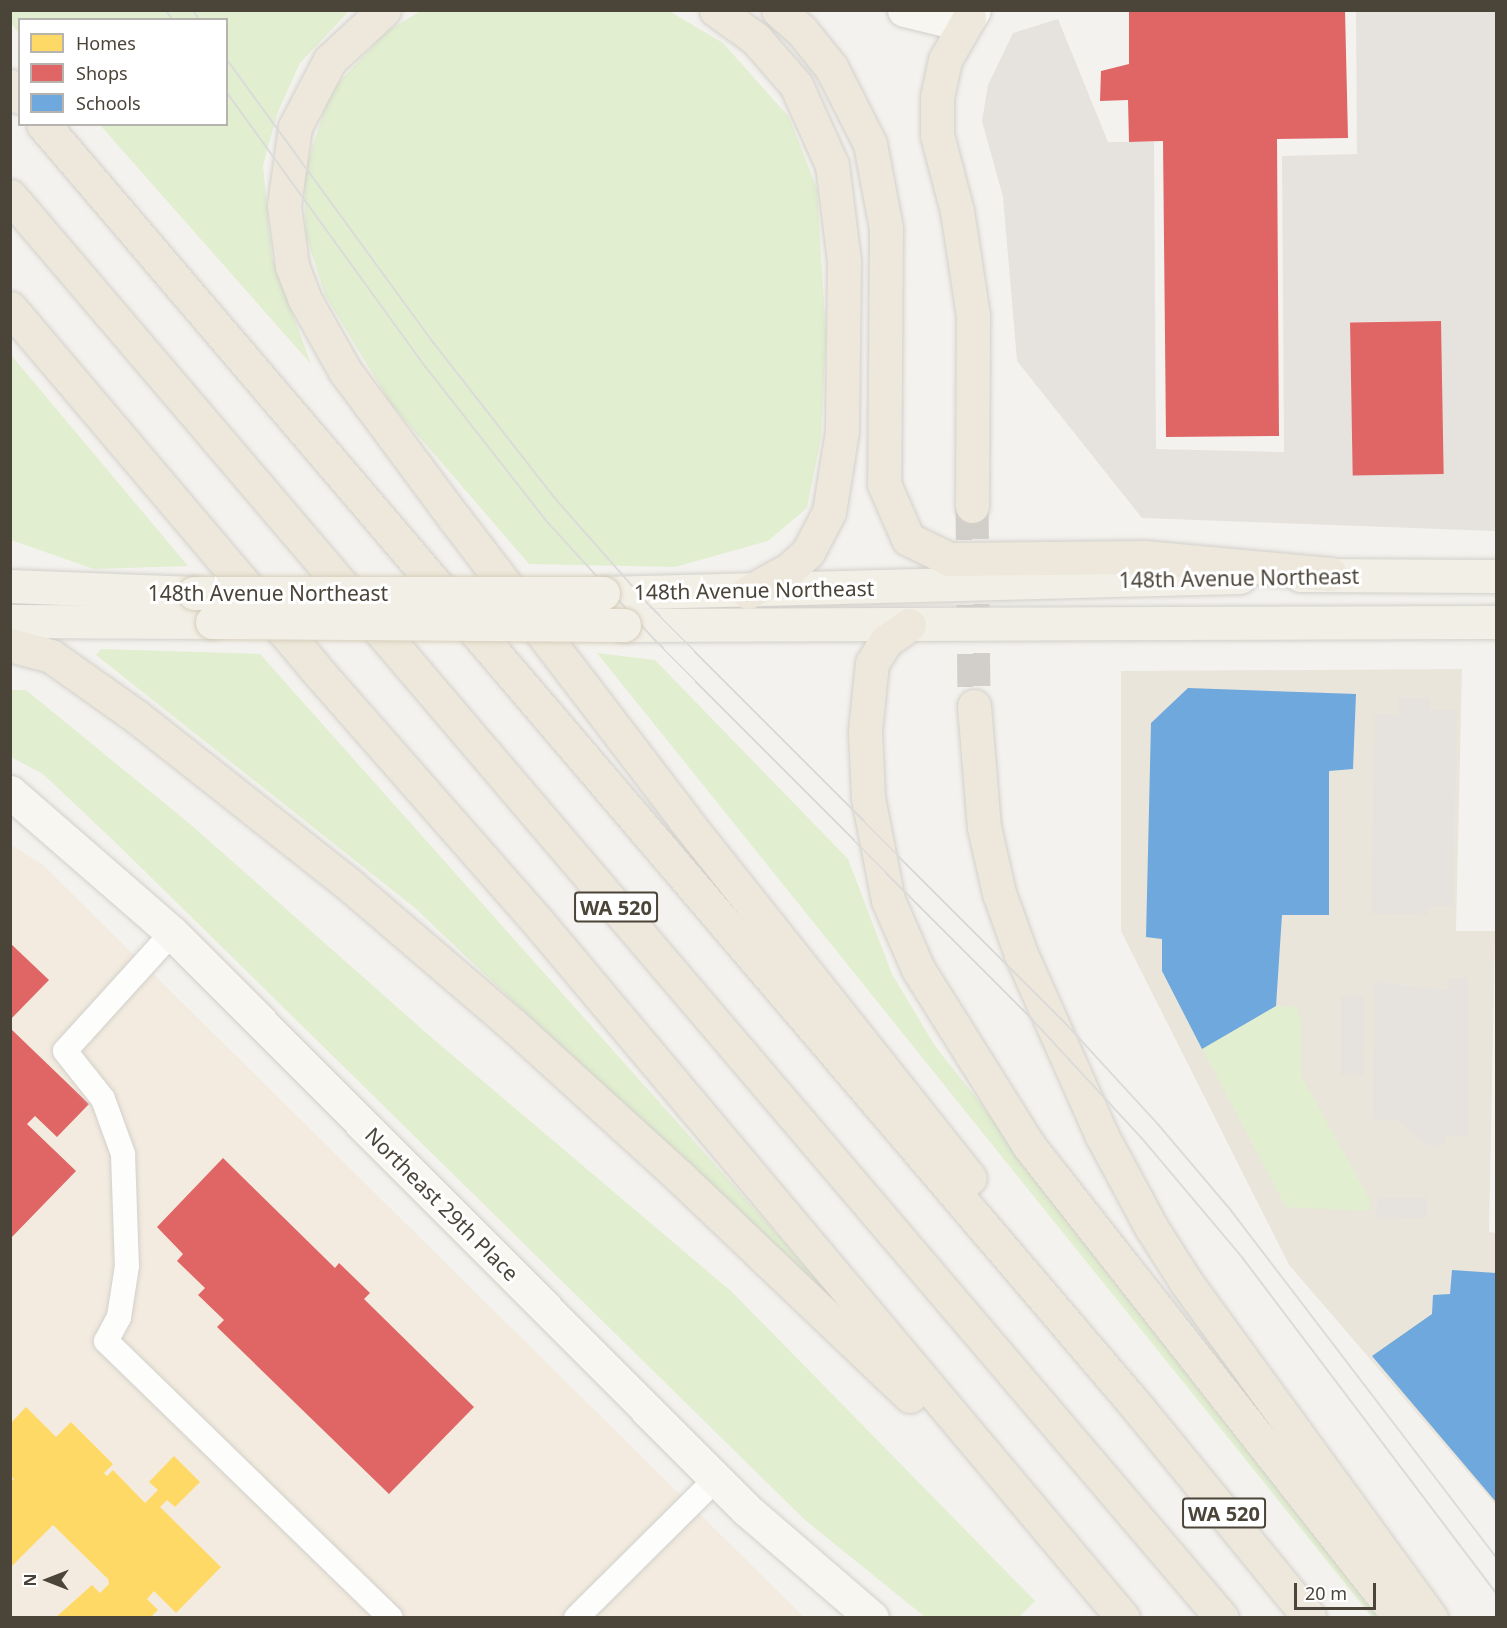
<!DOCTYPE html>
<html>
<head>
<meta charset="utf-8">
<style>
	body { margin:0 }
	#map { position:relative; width:1507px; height:1628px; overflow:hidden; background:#f4f2ee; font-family:"Noto Sans",sans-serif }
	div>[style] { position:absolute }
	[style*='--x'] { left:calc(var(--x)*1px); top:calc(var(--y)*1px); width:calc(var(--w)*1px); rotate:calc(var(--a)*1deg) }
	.commercial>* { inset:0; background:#f3ebdf }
	.education>* { inset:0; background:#eae5da }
	.green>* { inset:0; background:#e1eecf }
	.parking>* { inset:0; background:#e6e3df; transform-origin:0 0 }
	.homes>* { inset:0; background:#ffd966 }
	.shops>* { inset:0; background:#e06666; transform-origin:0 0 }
	.schools>* { inset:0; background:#6fa8dc }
	.highway-tunnel>* { height:33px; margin-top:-16.5px; transform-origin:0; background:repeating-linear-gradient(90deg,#d2cfca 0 33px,transparent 0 49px) }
	.roads { filter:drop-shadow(0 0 2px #d2d0cb) drop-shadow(0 0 2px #d2d0cb) }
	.street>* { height:24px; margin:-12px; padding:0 12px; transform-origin:12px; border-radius:12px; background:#fdfdfc }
	.secondary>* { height:33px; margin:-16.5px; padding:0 16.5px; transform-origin:16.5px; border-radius:16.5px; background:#f7f6f1 }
	.primary>* { height:33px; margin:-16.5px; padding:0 16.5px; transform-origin:16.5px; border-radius:16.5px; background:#f2efe6 }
	.highway>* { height:33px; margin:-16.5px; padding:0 16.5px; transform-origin:16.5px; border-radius:16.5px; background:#ede8db }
	.tram>* { height:1.5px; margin:-0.75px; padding:0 0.75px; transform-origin:0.75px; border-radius:0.75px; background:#dbdbda }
	.bridges { filter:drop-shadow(0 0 2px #d6cebb) drop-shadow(0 0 2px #d6cebb) }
	.primary-bridge>* { height:33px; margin:-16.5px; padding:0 16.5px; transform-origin:16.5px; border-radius:16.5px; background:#f2efe6 }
	span { translate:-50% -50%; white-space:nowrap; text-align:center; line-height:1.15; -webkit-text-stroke:6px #fff; paint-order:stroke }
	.shield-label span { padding:2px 4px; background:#fff; border:2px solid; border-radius:4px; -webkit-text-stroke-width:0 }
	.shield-label { font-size:20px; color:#4b4439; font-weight:700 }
	.street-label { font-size:21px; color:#4b4439 }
	.frame { position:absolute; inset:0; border:12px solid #4b4439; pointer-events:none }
	.legend { position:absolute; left:18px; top:18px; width:210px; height:108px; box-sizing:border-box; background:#fff; border:2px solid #b7b4b0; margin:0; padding:8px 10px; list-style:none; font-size:18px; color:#4b4439 }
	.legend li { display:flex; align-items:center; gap:12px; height:30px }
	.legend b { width:30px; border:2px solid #b7b4b0 }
	.north { position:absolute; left:18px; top:1550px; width:60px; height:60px; -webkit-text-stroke:4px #fff; paint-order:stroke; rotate:270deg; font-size:16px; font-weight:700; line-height:24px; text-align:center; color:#4b4439 }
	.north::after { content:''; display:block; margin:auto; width:21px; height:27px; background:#4b4439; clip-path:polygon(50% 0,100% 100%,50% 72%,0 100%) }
	.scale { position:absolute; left:1294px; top:1583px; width:82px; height:27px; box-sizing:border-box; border:3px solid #4b4439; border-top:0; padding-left:8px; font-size:18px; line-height:21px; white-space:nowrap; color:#4b4439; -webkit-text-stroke:4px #fff; paint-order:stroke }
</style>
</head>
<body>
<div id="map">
	<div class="commercial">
		<div style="clip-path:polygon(10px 844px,43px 865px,804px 1617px,11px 1617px)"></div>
	</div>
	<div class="education">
		<div style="clip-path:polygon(1462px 669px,1456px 931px,1495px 931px,1489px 1232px,1496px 1233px,1496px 1505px,1289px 1265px,1121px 931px,1121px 671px)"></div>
	</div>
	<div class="green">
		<div style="clip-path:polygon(10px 11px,349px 11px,300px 63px,277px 114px,263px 166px,272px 258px,311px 364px,100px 125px,226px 124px,226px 20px,20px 20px,19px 33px,11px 23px)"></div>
		<div style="clip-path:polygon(421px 11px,669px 11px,723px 43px,789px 117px,817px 189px,826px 337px,821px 437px,807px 508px,768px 541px,675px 567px,529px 564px,391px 404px,325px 295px,306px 235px,304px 172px,331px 91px,387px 31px)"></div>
		<div style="clip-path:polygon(10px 355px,11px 355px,188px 566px,94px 569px,11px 540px)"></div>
		<div style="clip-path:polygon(101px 649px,260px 654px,831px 1295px,826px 1299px,819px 1292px,415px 908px,96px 655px)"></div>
		<div style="clip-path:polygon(597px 653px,655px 660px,848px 859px,892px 974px,935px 1046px,1389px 1617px,1372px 1617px)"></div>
		<div style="clip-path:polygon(10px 690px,26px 690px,190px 824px,432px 1038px,732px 1292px,1035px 1601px,1019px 1617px,925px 1617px,805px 1520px,114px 841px,43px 774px,11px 757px)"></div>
		<div style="clip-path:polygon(1276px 1006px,1296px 1007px,1301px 1020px,1301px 1076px,1369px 1198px,1369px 1211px,1286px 1207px,1202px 1049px)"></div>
	</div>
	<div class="parking">
		<div style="clip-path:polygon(evenodd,1356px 11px,1496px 11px,1496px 531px,1142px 518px,1017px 361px,1003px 197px,982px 121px,988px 85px,1013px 33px,1058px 19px,1108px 142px,1154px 142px,1156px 449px,1284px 452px,1282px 156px,1357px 154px,1356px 11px,1440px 321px,1443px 473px,1353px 475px,1350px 322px,1440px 321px)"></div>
		<div style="clip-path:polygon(1399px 697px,1430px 698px,1430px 710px,1457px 710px,1453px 906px,1428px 906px,1427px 915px,1371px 914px,1375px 714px,1398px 715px)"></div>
		<div style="clip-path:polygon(1468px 977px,1468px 1136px,1445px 1136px,1445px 1145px,1426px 1145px,1397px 1120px,1373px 1119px,1374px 982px,1448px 990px,1448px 978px)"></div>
		<div style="left:1341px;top:995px;width:23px;height:80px"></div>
		<div style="left:1377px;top:1197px;width:50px;height:20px;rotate:1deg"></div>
	</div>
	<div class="homes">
		<div style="clip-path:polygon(26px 1407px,56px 1437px,71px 1422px,113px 1464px,104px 1473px,107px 1476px,113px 1470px,145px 1503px,158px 1490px,149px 1482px,174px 1456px,200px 1482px,175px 1507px,167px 1500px,160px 1507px,221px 1567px,176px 1613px,154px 1591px,147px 1599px,158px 1610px,150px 1618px,55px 1618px,92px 1585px,100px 1593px,109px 1584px,108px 1579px,53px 1525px,10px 1568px,10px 1483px,14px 1479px,10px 1475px,10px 1424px)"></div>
	</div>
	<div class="shops">
		<div style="clip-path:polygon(1129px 10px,1345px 10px,1348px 138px,1277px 139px,1279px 436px,1166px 437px,1163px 141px,1129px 142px,1128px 100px,1100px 101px,1101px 71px,1129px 64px)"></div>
		<div style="left:1441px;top:321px;width:153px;height:91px;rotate:89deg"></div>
		<div style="clip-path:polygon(10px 943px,49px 980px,10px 1020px)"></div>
		<div style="clip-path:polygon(10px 1028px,89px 1104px,57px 1137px,35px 1116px,27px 1124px,76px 1171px,10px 1239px)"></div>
		<div style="clip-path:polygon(223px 1158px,335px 1268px,339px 1263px,370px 1293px,364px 1299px,474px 1407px,389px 1494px,217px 1327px,224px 1320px,198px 1295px,205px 1288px,177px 1261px,183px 1254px,157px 1227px)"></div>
	</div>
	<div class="schools">
		<div style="clip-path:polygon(1188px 688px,1356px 694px,1353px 769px,1329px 771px,1329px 915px,1282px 915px,1276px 1006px,1202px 1049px,1162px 971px,1162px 939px,1146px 937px,1151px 723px)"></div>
		<div style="clip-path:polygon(1452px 1270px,1496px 1273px,1496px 1502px,1372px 1356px,1432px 1314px,1433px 1295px,1450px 1294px)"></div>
	</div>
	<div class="highway-tunnel">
		<div style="--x:972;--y:506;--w:200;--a:89.4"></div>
	</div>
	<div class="roads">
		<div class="street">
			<div style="--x:172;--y:933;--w:159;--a:132.2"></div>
			<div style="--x:65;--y:1051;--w:61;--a:51.6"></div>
			<div style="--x:103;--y:1099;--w:59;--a:70"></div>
			<div style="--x:123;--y:1154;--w:112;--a:88"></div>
			<div style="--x:127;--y:1266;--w:52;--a:98.9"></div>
			<div style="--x:119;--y:1317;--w:27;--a:118"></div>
			<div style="--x:106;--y:1341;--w:397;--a:44.2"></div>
			<div style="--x:576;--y:1618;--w:197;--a:-44.8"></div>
		</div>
		<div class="secondary">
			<div style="--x:904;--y:10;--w:47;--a:13.4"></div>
			<div style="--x:950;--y:21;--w:19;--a:-9"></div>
			<div style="--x:969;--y:18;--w:9;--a:-58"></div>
			<div style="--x:10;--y:792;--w:215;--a:41"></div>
			<div style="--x:172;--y:933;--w:815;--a:45.1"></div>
			<div style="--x:747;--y:1510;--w:165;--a:40.8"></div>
		</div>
		<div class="primary">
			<div style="--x:1300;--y:575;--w:196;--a:0.3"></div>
			<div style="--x:10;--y:586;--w:184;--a:2.2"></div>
			<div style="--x:603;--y:593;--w:637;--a:-1.44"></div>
			<div style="--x:10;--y:621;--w:202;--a:0.3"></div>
			<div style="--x:624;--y:625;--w:872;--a:-0.2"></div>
		</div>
		<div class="highway">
			<div style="--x:384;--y:10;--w:74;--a:137.2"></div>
			<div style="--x:330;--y:60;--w:76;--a:117.6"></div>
			<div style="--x:295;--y:127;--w:79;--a:98"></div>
			<div style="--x:284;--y:205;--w:62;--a:82.5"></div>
			<div style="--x:292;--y:266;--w:34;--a:69"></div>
			<div style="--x:304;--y:298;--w:84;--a:60.7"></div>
			<div style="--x:345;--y:371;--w:184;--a:53.4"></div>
			<div style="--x:455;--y:519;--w:377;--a:52.6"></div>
			<div style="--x:684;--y:819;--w:459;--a:51.5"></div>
			<div style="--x:716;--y:10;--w:49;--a:35.9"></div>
			<div style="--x:756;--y:39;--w:61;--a:49"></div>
			<div style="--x:796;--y:85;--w:88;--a:65.8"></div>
			<div style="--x:832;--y:165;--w:98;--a:82.9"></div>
			<div style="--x:844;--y:262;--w:169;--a:90.7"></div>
			<div style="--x:842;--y:431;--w:82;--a:99.1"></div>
			<div style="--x:829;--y:512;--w:45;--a:117.7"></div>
			<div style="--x:808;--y:552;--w:25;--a:137"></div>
			<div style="--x:790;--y:569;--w:48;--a:151.3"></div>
			<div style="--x:778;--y:10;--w:30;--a:41"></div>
			<div style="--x:801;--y:30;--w:48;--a:51"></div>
			<div style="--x:831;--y:67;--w:86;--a:63.1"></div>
			<div style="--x:870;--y:144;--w:86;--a:79.2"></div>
			<div style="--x:886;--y:228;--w:256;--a:90.4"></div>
			<div style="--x:884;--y:484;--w:60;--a:66.4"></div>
			<div style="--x:908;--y:539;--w:46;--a:26"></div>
			<div style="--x:949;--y:559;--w:195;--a:-0.6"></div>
			<div style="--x:1144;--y:557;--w:187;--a:5.2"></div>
			<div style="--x:969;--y:18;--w:48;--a:119.7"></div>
			<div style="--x:945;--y:60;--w:38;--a:102"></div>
			<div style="--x:937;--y:97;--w:38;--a:90"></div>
			<div style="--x:937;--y:135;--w:79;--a:75.3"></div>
			<div style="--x:957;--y:211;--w:106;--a:81.3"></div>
			<div style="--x:973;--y:316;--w:190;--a:90.3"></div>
			<div style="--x:10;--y:86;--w:15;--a:48"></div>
			<div style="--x:43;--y:124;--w:1688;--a:49.54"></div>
			<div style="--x:1138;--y:1408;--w:271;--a:50.7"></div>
			<div style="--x:10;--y:196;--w:1868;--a:49.56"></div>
			<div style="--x:10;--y:308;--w:470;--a:49.7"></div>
			<div style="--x:314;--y:667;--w:339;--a:48.7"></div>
			<div style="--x:538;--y:922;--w:909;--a:49.95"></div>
			<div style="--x:909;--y:625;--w:28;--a:145"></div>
			<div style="--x:886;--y:641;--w:26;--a:122"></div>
			<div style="--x:872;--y:663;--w:68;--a:95.9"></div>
			<div style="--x:865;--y:731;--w:67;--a:87.4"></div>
			<div style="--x:868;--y:798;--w:104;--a:78.9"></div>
			<div style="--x:888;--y:900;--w:75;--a:66.5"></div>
			<div style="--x:918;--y:969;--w:209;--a:57.9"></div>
			<div style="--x:1029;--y:1146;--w:600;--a:51.83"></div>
			<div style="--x:10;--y:645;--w:42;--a:15"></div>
			<div style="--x:51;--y:656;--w:105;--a:35.3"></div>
			<div style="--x:137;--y:717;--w:274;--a:38.3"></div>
			<div style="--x:352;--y:887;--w:211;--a:40.6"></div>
			<div style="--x:512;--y:1024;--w:226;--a:42.3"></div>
			<div style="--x:679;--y:1176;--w:319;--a:43.6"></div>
			<div style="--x:974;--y:706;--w:121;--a:85.3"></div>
			<div style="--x:984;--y:827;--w:68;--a:77.2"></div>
			<div style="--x:999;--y:893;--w:65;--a:70.2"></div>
			<div style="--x:1021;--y:954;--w:197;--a:66"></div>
			<div style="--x:1101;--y:1134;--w:106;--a:61.7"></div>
			<div style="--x:1151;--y:1227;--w:65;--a:57.5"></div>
			<div style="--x:1186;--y:1282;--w:416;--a:53.9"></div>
		</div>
	</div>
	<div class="tram">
		<div style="--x:166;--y:10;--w:12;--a:55"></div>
		<div style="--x:193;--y:10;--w:12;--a:55"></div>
		<div style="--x:226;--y:58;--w:353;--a:53.9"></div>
		<div style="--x:434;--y:343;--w:197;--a:52"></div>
		<div style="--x:555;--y:498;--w:145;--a:48.6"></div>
		<div style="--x:651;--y:607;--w:595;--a:45.14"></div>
		<div style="--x:1071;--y:1029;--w:130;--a:47.5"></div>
		<div style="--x:1159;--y:1125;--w:111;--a:49.7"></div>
		<div style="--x:1231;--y:1210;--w:436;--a:52.6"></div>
		<div style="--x:226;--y:91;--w:341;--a:54.1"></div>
		<div style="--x:426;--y:367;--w:193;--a:51.9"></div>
		<div style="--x:545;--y:519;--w:164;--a:47.7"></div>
		<div style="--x:655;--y:640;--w:535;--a:45.15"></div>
		<div style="--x:1032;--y:1019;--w:162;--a:47.3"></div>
		<div style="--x:1142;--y:1138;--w:157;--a:49.9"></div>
		<div style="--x:1243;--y:1258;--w:420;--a:52.9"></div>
	</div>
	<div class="bridges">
		<div class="primary-bridge">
			<div style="--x:194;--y:593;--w:409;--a:0"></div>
			<div style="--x:212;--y:622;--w:412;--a:0.4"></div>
		</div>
	</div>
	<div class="shield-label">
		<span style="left:616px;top:907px">WA 520</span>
		<span style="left:1224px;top:1513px">WA 520</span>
	</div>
	<div class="street-label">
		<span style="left:1239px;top:578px;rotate:-1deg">148th Avenue Northeast</span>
		<span style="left:754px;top:590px;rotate:-1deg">148th Avenue Northeast</span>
		<span style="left:268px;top:593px">148th Avenue Northeast</span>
		<span style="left:442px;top:1204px;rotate:45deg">Northeast 29th Place</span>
	</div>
	<div class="frame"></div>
	<ul class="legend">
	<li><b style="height:16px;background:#ffd966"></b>Homes</li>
	<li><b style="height:16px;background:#e06666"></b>Shops</li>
	<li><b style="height:16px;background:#6fa8dc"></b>Schools</li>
	</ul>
	<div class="north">N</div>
	<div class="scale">20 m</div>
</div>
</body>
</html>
